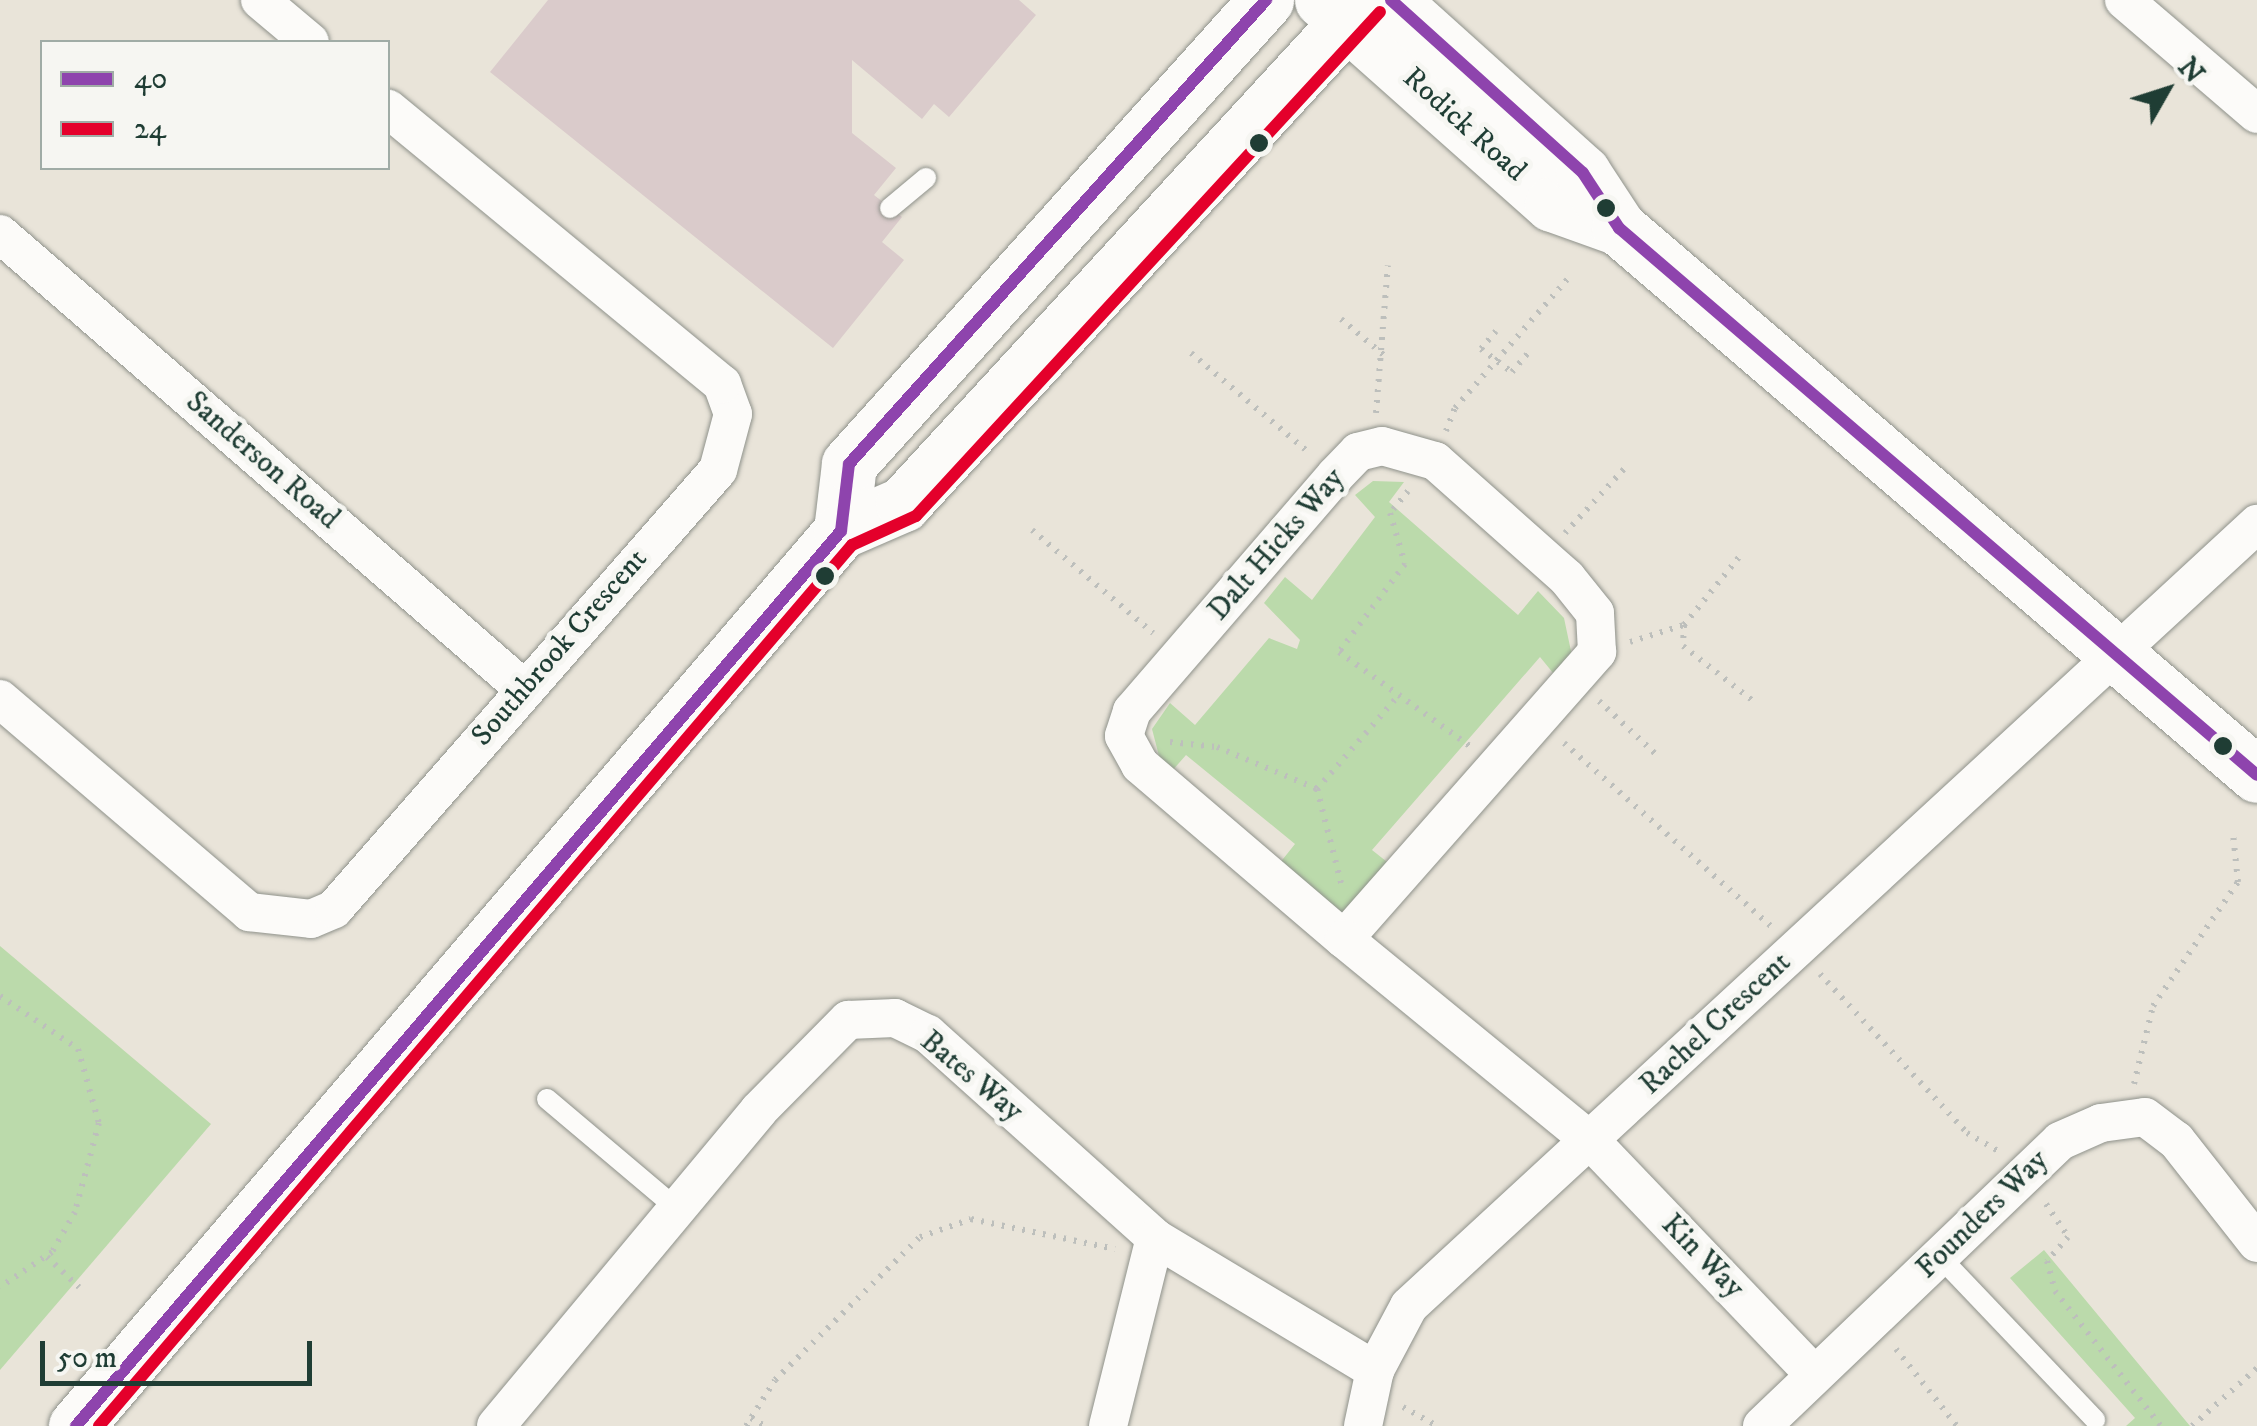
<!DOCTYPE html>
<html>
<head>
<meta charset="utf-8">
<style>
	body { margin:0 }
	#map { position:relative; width:2257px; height:1426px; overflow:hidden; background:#e9e4d9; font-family:"IM FELL DW Pica",serif }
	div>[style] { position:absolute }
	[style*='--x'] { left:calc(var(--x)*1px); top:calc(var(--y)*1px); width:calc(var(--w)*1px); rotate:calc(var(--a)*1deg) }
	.green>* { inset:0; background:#bbdaab }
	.building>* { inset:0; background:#dacbcb }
	.path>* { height:6px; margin-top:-3px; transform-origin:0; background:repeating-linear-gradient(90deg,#bdbfbc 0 2.5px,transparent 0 10.5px) }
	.roads { filter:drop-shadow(0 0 2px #8f928b) drop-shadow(0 0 2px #8f928b) }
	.lane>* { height:20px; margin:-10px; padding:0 10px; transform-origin:10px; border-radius:10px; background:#fcfbf9 }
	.street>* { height:38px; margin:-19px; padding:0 19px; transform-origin:19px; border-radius:19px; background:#fcfbf9 }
	.secondary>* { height:55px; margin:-27.5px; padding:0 27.5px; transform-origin:27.5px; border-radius:27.5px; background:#fcfbf9 }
	.primary>* { height:55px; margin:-27.5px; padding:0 27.5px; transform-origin:27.5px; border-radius:27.5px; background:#fcfbf9 }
	.bus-1>* { height:12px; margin:-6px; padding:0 6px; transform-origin:6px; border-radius:6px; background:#8e44ad }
	.bus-2>* { height:12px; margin:-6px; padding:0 6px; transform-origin:6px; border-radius:6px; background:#e4002b }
	.dots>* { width:28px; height:28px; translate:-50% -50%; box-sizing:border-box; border:5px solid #f6f6f2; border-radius:50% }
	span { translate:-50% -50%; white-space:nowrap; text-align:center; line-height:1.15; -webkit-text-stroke:10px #f6f6f2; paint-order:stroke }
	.street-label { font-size:30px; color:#1f3d34 }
	.legend { position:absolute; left:40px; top:40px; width:350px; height:130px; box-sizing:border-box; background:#f6f6f2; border:2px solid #a0aca6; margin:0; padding:12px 18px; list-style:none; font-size:30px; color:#1f3d34 }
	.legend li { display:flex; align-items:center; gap:20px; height:50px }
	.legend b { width:50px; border:2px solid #a0aca6 }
	.north { position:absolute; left:2117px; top:40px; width:100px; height:100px; -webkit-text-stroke:8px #f6f6f2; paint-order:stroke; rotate:51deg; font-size:28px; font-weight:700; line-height:40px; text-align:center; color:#1f3d34 }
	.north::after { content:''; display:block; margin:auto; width:35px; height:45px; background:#1f3d34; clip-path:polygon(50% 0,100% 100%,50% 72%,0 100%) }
	.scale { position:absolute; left:40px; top:1341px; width:272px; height:45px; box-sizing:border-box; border:5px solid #1f3d34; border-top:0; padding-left:12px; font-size:30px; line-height:35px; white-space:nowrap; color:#1f3d34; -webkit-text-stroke:8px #f6f6f2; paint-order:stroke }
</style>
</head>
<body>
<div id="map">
	<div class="green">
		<div style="clip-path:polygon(1373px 481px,1404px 482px,1389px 502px,1518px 615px,1538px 591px,1564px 618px,1572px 656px,1558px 679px,1540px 657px,1372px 850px,1396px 869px,1340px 921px,1275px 869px,1295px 844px,1186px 755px,1165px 779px,1152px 729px,1170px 703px,1195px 725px,1269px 638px,1297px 649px,1300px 640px,1264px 603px,1285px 577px,1312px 600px,1375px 517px,1355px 495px)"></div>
		<div style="clip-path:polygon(0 946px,211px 1124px,0 1370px)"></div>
		<div style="clip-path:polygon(2044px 1250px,2190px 1426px,2126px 1426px,2135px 1418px,2010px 1278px)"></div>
	</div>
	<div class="building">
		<div style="clip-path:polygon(548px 0,1019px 0,1036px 15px,949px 117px,934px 104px,922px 119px,852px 60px,852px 133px,896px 168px,874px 195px,902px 217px,882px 242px,904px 260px,833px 348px,490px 72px)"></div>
	</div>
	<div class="path">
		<div style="--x:1341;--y:319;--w:59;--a:40.2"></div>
		<div style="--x:1496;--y:331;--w:23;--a:130"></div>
		<div style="--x:1481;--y:349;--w:39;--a:37"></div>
		<div style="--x:1512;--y:372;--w:26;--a:-50"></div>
		<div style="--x:1191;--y:353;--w:153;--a:40.2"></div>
		<div style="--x:1376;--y:413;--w:148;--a:-85.4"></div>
		<div style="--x:1446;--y:431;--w:25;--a:-69"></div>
		<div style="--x:1455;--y:408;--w:176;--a:-48.9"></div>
		<div style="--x:1408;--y:491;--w:28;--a:129"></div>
		<div style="--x:1390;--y:513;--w:53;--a:73.6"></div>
		<div style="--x:1405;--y:564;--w:110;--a:126.9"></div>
		<div style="--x:1339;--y:652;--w:161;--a:35.7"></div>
		<div style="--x:1032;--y:530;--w:159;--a:40.4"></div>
		<div style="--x:1565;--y:533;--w:88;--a:-47.3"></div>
		<div style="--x:1684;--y:625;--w:21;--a:93"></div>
		<div style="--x:1683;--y:646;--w:94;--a:38.1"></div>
		<div style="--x:1630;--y:642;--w:57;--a:-17.5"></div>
		<div style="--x:1684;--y:625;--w:87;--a:-51"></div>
		<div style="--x:1599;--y:701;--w:83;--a:43.1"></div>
		<div style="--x:1170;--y:742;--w:47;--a:6.1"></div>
		<div style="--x:1217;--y:747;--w:108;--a:22.8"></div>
		<div style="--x:1317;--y:789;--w:123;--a:-48.9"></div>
		<div style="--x:1564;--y:743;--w:278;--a:41.5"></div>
		<div style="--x:1317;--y:789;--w:104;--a:75.6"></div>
		<div style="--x:1820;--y:974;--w:217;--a:47.2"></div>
		<div style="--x:1967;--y:1133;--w:36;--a:30"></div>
		<div style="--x:0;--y:996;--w:94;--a:34.2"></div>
		<div style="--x:78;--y:1049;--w:77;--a:74.2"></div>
		<div style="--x:99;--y:1123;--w:92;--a:105.1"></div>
		<div style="--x:75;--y:1212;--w:46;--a:119.9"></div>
		<div style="--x:52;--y:1252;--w:63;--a:146.1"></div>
		<div style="--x:2134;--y:1084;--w:80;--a:-76.3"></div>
		<div style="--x:2153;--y:1006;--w:150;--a:-55.6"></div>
		<div style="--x:2238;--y:882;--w:48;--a:-95.9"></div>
		<div style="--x:2046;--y:1204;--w:40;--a:56"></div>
		<div style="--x:2068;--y:1237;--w:32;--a:131"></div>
		<div style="--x:2047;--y:1261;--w:31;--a:75"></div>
		<div style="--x:2055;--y:1291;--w:172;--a:51.9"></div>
		<div style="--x:47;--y:1257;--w:44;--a:43.2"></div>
		<div style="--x:1896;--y:1349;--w:98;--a:51.6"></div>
		<div style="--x:1403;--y:1407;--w:39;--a:29"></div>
		<div style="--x:751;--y:1418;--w:16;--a:30"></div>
		<div style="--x:746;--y:1426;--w:54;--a:-57.8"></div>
		<div style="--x:775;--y:1380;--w:204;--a:-44.6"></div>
		<div style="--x:920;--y:1237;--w:54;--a:-19.4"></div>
		<div style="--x:971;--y:1219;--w:147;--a:11.8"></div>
		<div style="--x:2192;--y:1426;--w:87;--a:-41.7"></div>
	</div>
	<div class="roads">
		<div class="lane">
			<div style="--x:890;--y:208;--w:47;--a:-39.8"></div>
			<div style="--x:547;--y:1099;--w:170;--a:40.2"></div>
			<div style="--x:1940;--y:1257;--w:225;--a:46.4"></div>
		</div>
		<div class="street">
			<div style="--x:260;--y:0;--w:65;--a:40"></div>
			<div style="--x:2124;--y:0;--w:175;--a:40.6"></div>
			<div style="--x:0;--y:234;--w:693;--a:40.96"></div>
			<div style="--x:0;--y:699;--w:328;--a:40.5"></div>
			<div style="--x:249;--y:912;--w:62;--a:6.4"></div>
			<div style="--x:311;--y:919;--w:25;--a:-23"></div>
			<div style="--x:334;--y:909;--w:583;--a:-48.82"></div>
			<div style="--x:718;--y:470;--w:58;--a:-75"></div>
			<div style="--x:733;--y:414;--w:32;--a:-110"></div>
			<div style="--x:722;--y:384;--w:433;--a:-140.5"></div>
			<div style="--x:1344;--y:939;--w:383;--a:-48.6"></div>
			<div style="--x:1597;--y:652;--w:39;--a:-93"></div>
			<div style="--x:1595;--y:613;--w:45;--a:-128.7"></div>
			<div style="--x:1567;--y:578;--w:176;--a:-138.4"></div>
			<div style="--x:1435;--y:461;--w:55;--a:-164.2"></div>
			<div style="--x:1382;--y:446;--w:25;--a:166"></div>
			<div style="--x:1358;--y:452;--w:33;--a:134"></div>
			<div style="--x:1335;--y:476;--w:311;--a:130.8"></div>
			<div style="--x:1132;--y:711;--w:26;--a:108"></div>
			<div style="--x:1124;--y:736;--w:33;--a:61"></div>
			<div style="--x:1140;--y:765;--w:268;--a:40.5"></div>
			<div style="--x:1344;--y:939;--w:318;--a:39.3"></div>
			<div style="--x:1590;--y:1140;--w:324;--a:46.3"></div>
			<div style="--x:496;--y:1426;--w:411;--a:-50.2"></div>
			<div style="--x:759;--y:1110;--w:127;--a:-45.3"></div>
			<div style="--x:848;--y:1020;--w:47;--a:-2.4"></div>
			<div style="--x:895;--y:1018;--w:37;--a:26"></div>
			<div style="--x:928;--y:1034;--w:305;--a:41.9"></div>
			<div style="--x:1155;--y:1238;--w:257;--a:31"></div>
			<div style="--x:1108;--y:1426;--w:194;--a:-76"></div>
			<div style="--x:1363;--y:1426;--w:57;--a:-77.9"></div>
			<div style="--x:1375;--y:1370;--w:72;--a:-62"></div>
			<div style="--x:1409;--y:1306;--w:1154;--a:-42.68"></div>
			<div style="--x:1762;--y:1426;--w:412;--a:-43.7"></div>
			<div style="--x:2060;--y:1141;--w:45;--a:-23.7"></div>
			<div style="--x:2101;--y:1123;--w:44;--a:-7.8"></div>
			<div style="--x:2145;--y:1117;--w:39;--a:37"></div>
			<div style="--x:2176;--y:1140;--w:131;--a:51.8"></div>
		</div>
		<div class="secondary">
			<div style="--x:1322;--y:0;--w:307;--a:41.6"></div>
			<div style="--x:1552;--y:204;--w:71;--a:19.7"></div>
			<div style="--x:1391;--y:0;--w:258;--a:42"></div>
			<div style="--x:1583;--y:173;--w:66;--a:56.8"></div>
			<div style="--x:1619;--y:228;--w:840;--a:40.61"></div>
		</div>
		<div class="primary">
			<div style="--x:841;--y:531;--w:67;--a:-83.2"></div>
			<div style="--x:849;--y:464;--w:624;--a:-48.05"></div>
			<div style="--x:76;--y:1426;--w:1177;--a:-49.48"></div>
			<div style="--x:841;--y:531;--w:68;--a:-23.5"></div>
			<div style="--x:903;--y:504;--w:685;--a:-47.37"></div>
		</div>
	</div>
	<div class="bus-1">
		<div style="--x:1391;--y:0;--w:258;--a:42"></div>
		<div style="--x:1583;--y:173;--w:66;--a:56.8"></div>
		<div style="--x:1619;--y:228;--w:840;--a:40.61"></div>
		<div style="--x:76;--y:1426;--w:1177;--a:-49.48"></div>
		<div style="--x:841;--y:531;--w:67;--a:-83.2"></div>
		<div style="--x:849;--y:464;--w:624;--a:-48.05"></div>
	</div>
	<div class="bus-2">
		<div style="--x:99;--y:1426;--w:1159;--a:-49.48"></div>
		<div style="--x:852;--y:545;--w:70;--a:-24.4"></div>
		<div style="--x:916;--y:516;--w:685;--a:-47.37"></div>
	</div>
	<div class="dots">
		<div style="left:1259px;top:143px;background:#1f3d34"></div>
		<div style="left:1606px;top:208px;background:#1f3d34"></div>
		<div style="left:825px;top:576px;background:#1f3d34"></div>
		<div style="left:2223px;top:746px;background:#1f3d34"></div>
	</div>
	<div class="street-label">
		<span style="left:1464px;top:125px;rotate:42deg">Rodick Road</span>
		<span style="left:262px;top:461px;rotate:41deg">Sanderson Road</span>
		<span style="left:1277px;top:545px;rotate:-49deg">Dalt Hicks Way</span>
		<span style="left:560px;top:648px;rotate:-49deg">Southbrook Crescent</span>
		<span style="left:1716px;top:1024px;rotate:-43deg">Rachel Crescent</span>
		<span style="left:971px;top:1077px;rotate:40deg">Bates Way</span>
		<span style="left:1983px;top:1215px;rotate:-44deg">Founders Way</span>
		<span style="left:1702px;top:1257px;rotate:46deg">Kin Way</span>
	</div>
	<ul class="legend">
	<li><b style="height:12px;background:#8e44ad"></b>40</li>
	<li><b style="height:12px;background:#e4002b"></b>24</li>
	</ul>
	<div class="north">N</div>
	<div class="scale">50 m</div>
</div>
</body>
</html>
